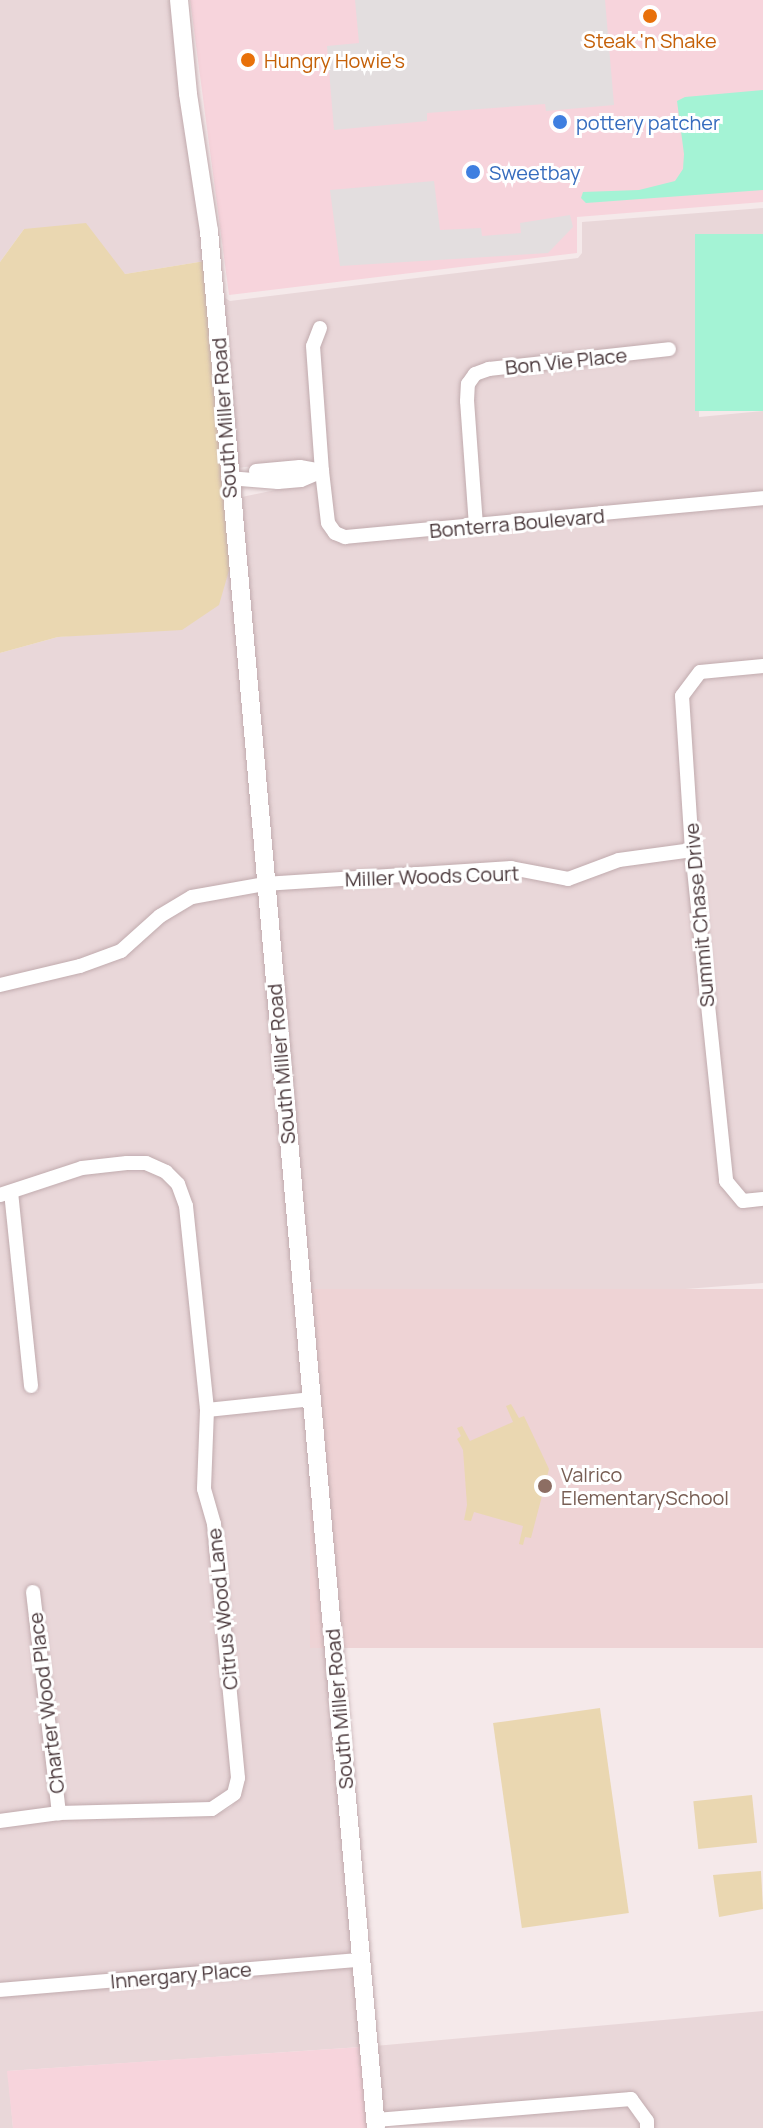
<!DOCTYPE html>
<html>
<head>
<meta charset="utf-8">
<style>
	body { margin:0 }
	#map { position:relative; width:763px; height:2128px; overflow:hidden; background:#f5e9ea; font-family:Manrope,sans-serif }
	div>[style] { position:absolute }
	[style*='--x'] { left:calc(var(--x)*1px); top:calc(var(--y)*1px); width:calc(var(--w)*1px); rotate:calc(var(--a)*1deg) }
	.residential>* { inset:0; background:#e9d7d9 }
	.commercial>* { inset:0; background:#f7d4dc }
	.education>* { inset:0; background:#eed3d5; transform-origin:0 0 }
	.green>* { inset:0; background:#ead7b1; transform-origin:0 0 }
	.parking>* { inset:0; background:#e3dedf }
	.water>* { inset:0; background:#a4f3d5; transform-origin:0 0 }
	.roads { filter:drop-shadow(0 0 2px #c1abae) drop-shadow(0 0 2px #c1abae) }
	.minor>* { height:14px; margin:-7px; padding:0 7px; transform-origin:7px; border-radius:7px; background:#fff }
	.tertiary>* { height:18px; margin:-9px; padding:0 9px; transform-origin:9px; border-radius:9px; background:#fff }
	.dots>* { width:22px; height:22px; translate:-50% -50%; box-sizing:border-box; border:4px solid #fff; border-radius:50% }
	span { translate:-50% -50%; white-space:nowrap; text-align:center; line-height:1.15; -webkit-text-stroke:6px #fff; paint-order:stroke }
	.food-label { font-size:20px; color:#c56008 }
	.left { translate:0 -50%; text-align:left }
	.shop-label { font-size:20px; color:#366cbe }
	.street-label { font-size:20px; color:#49373a }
	.education-label { font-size:20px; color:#785e54 }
</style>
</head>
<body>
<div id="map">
	<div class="residential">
		<div style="clip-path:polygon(0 0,173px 0,205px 261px,125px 274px,24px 229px,0 262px)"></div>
		<div style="clip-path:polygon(763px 208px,763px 234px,696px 239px,699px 417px,763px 411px,763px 659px,700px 665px,678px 691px,685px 844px,619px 853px,568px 872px,269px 877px,239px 534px,244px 515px,242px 497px,280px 489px,295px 461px,238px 468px,222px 281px,225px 298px,230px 301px,578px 258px,582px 253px,582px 222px)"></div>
		<div style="clip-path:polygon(230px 567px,257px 878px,189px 891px,118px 945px,78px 960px,0 978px,0 653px,58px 637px,114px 632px)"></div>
		<div style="clip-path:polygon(763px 673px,763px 1192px,745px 1194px,732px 1178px,698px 850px,689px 698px,703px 678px)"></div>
		<div style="clip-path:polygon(686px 858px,720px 1182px,763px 1206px,763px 1283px,310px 1318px,271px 890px,510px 875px,568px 886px,621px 866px)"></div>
		<div style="clip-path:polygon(259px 892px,303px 1393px,212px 1402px,192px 1204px,148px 1157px,81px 1161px,0 1188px,0 991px,81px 973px,122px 958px,163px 922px,194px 904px)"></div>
		<div style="clip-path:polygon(128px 1169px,145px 1170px,163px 1178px,173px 1188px,180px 1208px,201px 1410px,198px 1490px,209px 1525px,232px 1778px,229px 1791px,211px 1803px,64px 1807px,38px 1586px,27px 1586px,52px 1807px,0 1815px,0 1202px,6px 1200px,26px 1393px,38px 1392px,18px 1197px,84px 1175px)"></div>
		<div style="clip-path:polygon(304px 1407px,353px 1953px,0 1983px,0 1828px,60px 1820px,213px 1816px,230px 1808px,238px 1799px,210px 1488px,213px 1416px)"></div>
		<div style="clip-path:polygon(354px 1967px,361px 2047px,8px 2071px,13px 2128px,0 2128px,0 1996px)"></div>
		<div style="clip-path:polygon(763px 2011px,763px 2128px,653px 2128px,636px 2095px,381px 2113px,375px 2046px)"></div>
		<div style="clip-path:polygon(628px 2106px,641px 2128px,382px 2126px)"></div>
	</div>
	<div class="commercial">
		<div style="clip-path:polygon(190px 0,763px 0,763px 202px,577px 217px,577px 253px,229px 295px)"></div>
		<div style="clip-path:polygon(361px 2047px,370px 2128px,13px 2128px,7px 2071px)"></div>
	</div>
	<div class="education">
		<div style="left:763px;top:1289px;width:359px;height:453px;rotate:90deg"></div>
	</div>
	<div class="green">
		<div style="clip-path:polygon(86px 223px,125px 274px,205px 261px,230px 567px,219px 605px,182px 630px,58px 637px,0 653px,0 262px,24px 229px)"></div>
		<div style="clip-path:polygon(511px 1404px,519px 1418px,524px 1416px,549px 1469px,531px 1538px,525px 1537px,523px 1545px,519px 1544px,523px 1526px,474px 1512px,471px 1521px,464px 1520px,467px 1505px,463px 1450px,457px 1439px,461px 1436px,457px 1428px,462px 1426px,470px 1441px,513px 1422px,506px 1406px)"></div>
		<div style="left:600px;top:1708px;width:207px;height:108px;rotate:82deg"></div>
		<div style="left:752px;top:1795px;width:48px;height:59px;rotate:84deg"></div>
		<div style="clip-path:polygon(761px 1871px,763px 1909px,719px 1917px,713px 1875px)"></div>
	</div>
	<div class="parking">
		<div style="clip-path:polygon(355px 0,605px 0,614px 105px,546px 111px,545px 104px,427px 113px,427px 121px,334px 130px,327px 46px,359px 43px)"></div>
		<div style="clip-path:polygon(434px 181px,440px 230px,481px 228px,482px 236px,521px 233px,520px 223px,570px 215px,573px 227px,548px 253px,340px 266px,330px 190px)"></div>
	</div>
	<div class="water">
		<div style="clip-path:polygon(763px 90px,763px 190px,586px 203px,581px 198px,583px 192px,639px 190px,675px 181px,683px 169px,684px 154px,677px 101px,685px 97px)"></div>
		<div style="left:763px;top:234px;width:177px;height:68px;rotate:90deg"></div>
	</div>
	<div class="roads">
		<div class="minor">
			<div style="--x:320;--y:328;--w:19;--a:111"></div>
			<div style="--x:313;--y:346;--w:125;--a:85.9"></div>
			<div style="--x:322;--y:471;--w:52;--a:83.4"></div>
			<div style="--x:328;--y:523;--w:12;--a:55"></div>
			<div style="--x:335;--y:533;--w:11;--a:22"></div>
			<div style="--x:345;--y:537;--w:420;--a:-5.3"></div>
			<div style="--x:256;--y:471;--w:44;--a:-5.2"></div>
			<div style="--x:300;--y:467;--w:22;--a:10"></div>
			<div style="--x:228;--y:478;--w:50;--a:4.6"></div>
			<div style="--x:278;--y:482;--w:23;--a:-5"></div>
			<div style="--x:301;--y:480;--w:23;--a:-23"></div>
			<div style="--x:476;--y:526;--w:125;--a:-94.1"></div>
			<div style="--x:467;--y:401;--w:17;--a:-87"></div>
			<div style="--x:468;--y:384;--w:12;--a:-55"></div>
			<div style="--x:475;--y:374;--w:15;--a:-20"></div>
			<div style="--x:489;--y:369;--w:181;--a:-6.3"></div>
			<div style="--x:763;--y:666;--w:63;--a:174.6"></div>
			<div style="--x:700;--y:672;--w:30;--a:127"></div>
			<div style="--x:682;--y:696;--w:154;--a:86.3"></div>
			<div style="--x:692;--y:850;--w:333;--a:84.1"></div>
			<div style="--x:726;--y:1181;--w:26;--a:50"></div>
			<div style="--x:743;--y:1201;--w:20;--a:-6"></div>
			<div style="--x:0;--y:985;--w:82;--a:-13.4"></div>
			<div style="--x:80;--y:966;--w:44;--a:-20.1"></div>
			<div style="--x:121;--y:951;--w:52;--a:-41.9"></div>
			<div style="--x:160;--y:916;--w:37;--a:-31"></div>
			<div style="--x:192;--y:897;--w:73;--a:-10.2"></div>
			<div style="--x:264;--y:884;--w:248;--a:-3.7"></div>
			<div style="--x:511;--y:868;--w:58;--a:10.9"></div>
			<div style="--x:568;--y:879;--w:54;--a:-20.4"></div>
			<div style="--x:619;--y:860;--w:74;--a:-7.8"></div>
			<div style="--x:11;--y:1192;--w:195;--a:84.1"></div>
			<div style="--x:0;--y:1195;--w:86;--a:-18.2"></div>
			<div style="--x:82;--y:1168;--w:45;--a:-6.3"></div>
			<div style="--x:127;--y:1163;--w:19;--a:0"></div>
			<div style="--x:146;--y:1163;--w:22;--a:24"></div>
			<div style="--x:166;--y:1172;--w:17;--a:45"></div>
			<div style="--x:178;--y:1184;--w:23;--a:70"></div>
			<div style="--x:186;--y:1206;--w:205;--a:84.1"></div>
			<div style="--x:207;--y:1410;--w:79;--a:92.2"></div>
			<div style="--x:204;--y:1489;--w:36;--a:74"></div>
			<div style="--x:214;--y:1524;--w:255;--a:84.6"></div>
			<div style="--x:238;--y:1778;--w:16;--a:104"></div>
			<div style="--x:234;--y:1794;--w:27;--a:146"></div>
			<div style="--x:212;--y:1809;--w:153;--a:178.5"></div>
			<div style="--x:59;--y:1813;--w:60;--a:172.3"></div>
			<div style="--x:207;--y:1410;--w:106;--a:-6"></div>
			<div style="--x:33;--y:1592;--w:223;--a:83.3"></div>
			<div style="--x:0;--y:1990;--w:362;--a:-4.8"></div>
			<div style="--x:376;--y:2120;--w:256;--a:-4.7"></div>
			<div style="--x:631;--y:2099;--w:27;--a:54"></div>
			<div style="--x:647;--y:2121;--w:7;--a:90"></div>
		</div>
		<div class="tertiary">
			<div style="--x:179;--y:0;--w:94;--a:84.5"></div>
			<div style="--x:188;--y:94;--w:139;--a:81.3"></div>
			<div style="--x:209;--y:231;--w:1904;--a:84.97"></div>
		</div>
	</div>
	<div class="dots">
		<div style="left:650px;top:16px;background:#e8710a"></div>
		<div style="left:248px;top:60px;background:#e8710a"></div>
		<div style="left:560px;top:122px;background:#3f7fe0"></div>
		<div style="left:473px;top:172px;background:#3f7fe0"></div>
		<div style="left:545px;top:1486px;background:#8d6e63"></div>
	</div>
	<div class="food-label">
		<span style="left:650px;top:40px">Steak 'n Shake</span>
		<span class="left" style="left:264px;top:60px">Hungry Howie's</span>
	</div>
	<div class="shop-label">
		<span class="left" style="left:576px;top:122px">pottery patcher</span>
		<span class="left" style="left:489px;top:172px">Sweetbay</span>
	</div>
	<div class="street-label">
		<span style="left:566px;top:361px;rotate:-6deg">Bon Vie Place</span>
		<span style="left:224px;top:418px;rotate:-94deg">South Miller Road</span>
		<span style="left:517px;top:523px;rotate:-5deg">Bonterra Boulevard</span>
		<span style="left:432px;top:876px;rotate:-2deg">Miller Woods Court</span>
		<span style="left:699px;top:915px;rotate:-95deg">Summit Chase Drive</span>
		<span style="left:281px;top:1064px;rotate:-95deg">South Miller Road</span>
		<span style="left:222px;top:1609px;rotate:-96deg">Citrus Wood Lane</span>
		<span style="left:46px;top:1703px;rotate:-97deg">Charter Wood Place</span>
		<span style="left:339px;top:1709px;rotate:-95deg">South Miller Road</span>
		<span style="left:181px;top:1975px;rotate:-5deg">Innergary Place</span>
	</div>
	<div class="education-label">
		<span class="left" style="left:561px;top:1486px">Valrico<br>ElementarySchool</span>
	</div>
</div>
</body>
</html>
